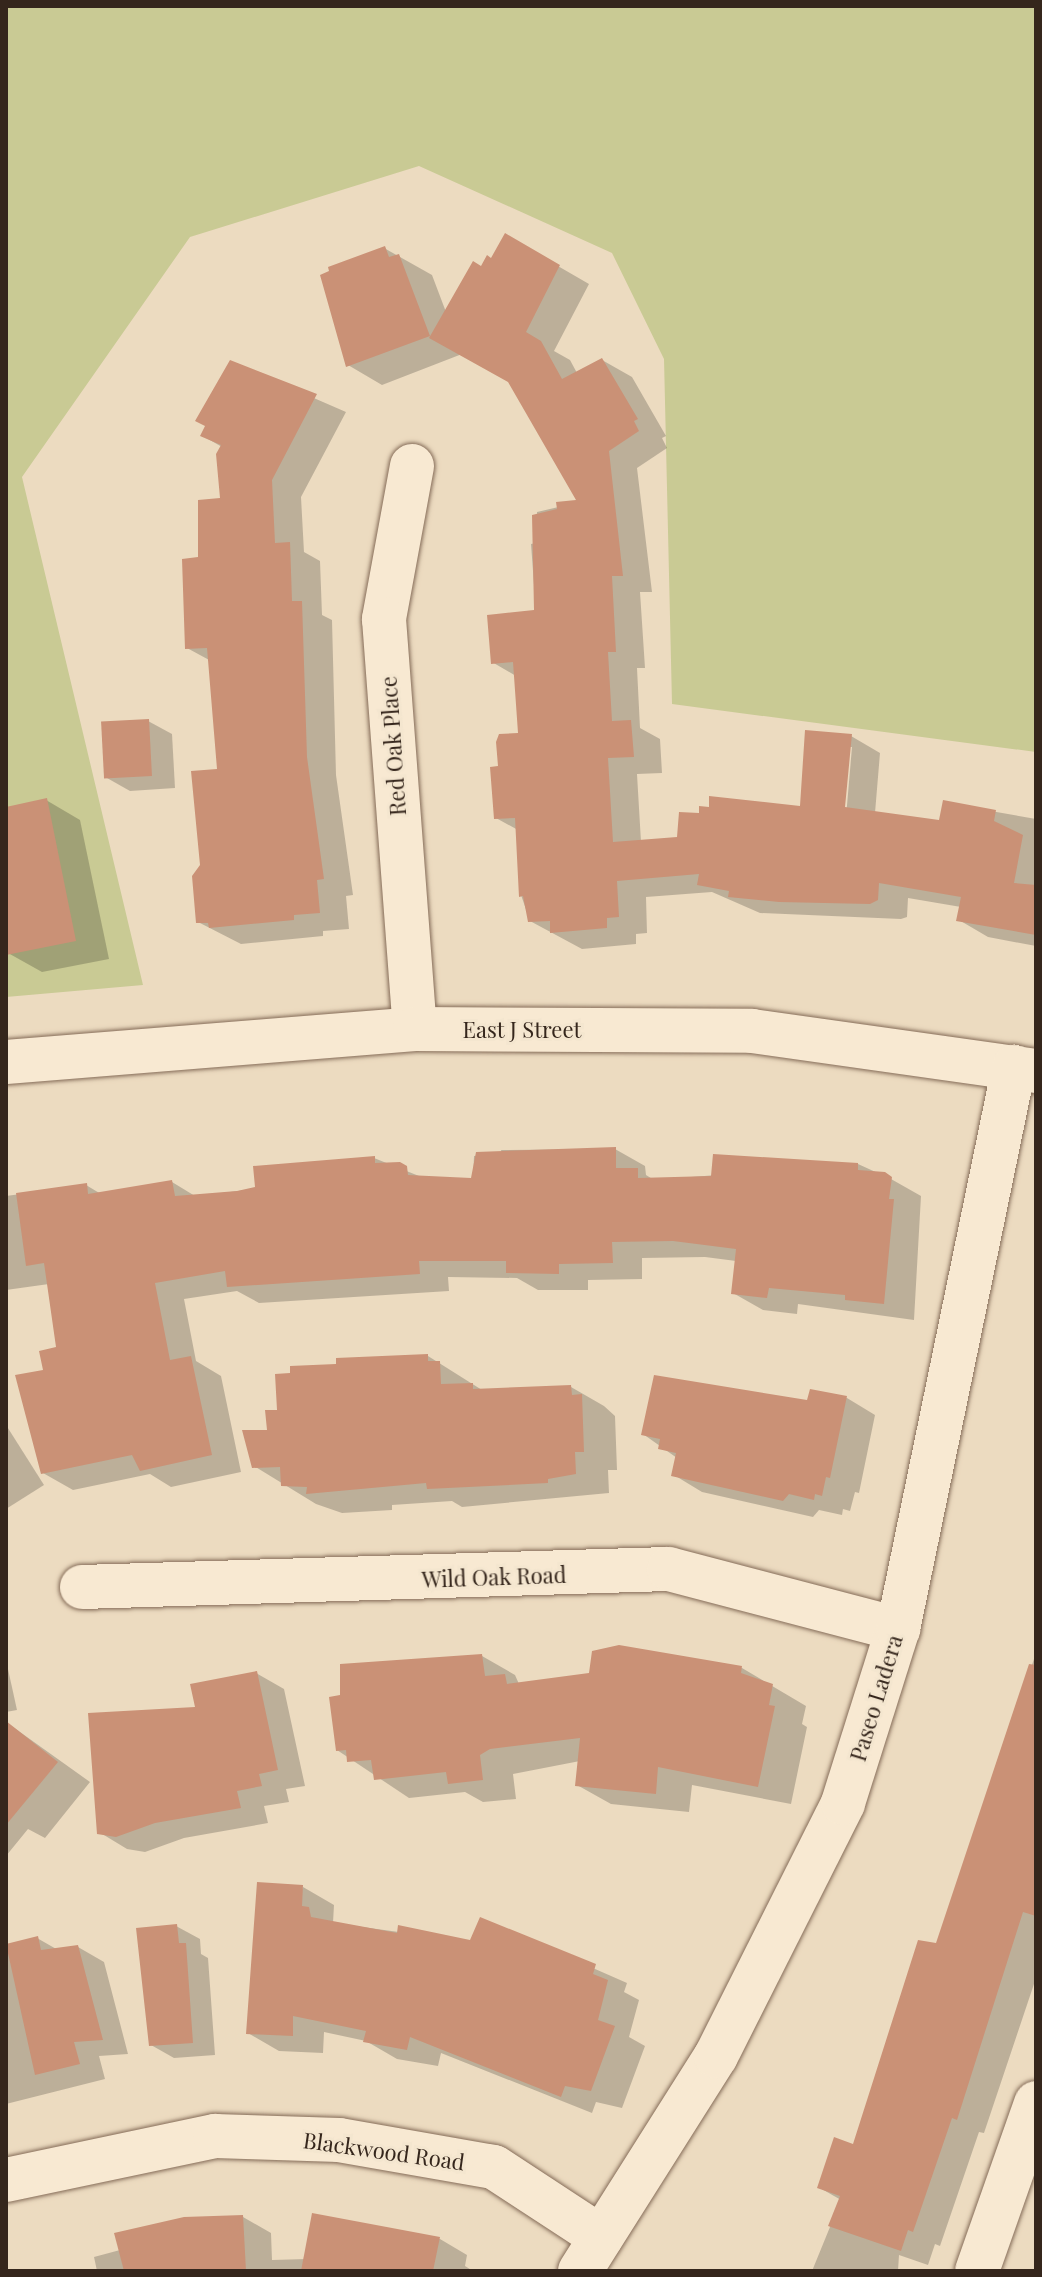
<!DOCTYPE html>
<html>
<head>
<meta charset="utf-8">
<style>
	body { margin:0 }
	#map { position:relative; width:1042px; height:2277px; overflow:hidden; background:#ecdbc0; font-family:"Playfair Display",serif }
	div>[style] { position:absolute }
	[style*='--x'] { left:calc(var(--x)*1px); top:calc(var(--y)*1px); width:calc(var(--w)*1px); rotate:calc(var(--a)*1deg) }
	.green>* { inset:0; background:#c9ca94 }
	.shadow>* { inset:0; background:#0003 }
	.building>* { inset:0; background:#ca9176; transform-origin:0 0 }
	.roads { filter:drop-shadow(0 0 2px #856c58) drop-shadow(0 0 2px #856c58) }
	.minor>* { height:44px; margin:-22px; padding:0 22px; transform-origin:22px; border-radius:22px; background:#f8e9d2 }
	span { translate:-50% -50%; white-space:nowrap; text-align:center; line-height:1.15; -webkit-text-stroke:6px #f4e6cf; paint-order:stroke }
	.street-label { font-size:22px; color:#35261c }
	.frame { position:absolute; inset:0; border:8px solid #35261c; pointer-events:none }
</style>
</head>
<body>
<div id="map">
	<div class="green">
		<div style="clip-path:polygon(6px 6px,1036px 6px,1036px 752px,672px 704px,664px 359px,612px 253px,419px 166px,190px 237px,22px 477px,143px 985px,6px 997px)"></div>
	</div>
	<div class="shadow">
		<div style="clip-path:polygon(evenodd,506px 236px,589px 284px,554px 351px,570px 360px,577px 373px,602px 360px,632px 377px,666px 436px,662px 438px,667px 448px,637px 468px,652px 592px,640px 592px,645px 668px,637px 668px,640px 728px,660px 739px,662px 773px,637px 774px,641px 842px,678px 839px,700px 815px,802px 808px,851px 736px,880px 753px,875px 813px,941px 822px,945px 803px,1036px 819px,1036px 946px,988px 937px,959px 920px,961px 907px,908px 898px,907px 917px,901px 919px,760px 913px,712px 892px,646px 897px,647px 933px,636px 934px,636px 944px,582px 949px,530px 921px,521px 895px,518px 830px,496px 818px,500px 768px,520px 735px,516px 676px,492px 662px,536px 612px,531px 544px,536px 543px,537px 512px,580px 502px,509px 381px,462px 354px,382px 385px,348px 365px,384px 248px,432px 275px,446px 312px,492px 260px,506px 236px,848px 747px,852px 747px,846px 817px,842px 817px,848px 747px)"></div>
		<div style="clip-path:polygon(231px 362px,346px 412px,301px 497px,304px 552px,320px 561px,322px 615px,332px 620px,336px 775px,353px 895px,346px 896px,349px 929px,323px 931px,323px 936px,241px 944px,198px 922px,202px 866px,220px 771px,211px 661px,187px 648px,200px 558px,223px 500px,222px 447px,203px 436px)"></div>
		<div style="clip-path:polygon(148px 721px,172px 734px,175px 788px,130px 791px,107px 778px)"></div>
		<div style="clip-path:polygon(46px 800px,80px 820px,109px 959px,42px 972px,8px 953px,6px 809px)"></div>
		<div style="clip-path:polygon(615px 1149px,645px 1166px,646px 1175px,654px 1180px,858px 1164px,891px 1179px,921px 1196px,914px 1320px,798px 1304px,797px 1314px,763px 1310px,733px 1293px,736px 1261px,705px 1257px,642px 1258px,642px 1279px,588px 1280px,588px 1290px,538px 1290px,517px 1278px,448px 1277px,449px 1291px,259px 1303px,237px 1291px,184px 1299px,196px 1361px,221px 1376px,241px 1472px,171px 1487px,150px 1474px,73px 1490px,43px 1473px,46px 1371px,59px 1349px,49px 1284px,6px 1290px,6px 1196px,86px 1185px,101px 1194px,172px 1182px,195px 1196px,257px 1189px,374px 1158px,424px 1178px,473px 1180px,474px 1156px,502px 1154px,501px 1150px)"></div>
		<div style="clip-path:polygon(428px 1356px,482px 1390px,571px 1387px,604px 1406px,615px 1416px,617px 1470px,608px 1470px,609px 1493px,462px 1507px,452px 1501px,392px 1505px,392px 1510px,342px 1513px,316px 1504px,254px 1466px,279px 1412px)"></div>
		<div style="clip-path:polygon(811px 1391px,847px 1398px,875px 1415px,859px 1493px,855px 1492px,850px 1511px,843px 1509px,842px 1515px,819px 1510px,813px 1517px,702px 1492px,674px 1475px,677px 1458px,643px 1434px,809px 1402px)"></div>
		<div style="clip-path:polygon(6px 1425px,44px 1485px,6px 1509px)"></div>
		<div style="clip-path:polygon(1036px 1653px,1036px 1978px,984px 2133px,979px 2132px,940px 2246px,935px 2244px,928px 2265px,899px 2255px,898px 2271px,812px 2271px,841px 2200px,820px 2188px,854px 2146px,938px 1945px)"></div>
		<div style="clip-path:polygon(482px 1656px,515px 1675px,519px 1684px,742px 1668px,806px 1706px,802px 1724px,807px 1727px,791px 1804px,692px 1785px,689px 1812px,611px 1804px,577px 1785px,580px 1761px,513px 1774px,516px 1799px,483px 1802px,465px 1792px,409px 1798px,337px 1750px)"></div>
		<div style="clip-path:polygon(6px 1660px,17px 1710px,6px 1712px)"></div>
		<div style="clip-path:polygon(256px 1673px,284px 1689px,305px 1786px,286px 1789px,289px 1802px,264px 1806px,268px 1823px,184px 1838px,145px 1852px,127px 1849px,99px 1832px,197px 1709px)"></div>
		<div style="clip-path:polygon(6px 1722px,90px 1782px,45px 1838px,28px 1829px,6px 1856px)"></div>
		<div style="clip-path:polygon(303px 1887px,334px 1905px,333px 1923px,472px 1942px,481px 1919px,627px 1983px,624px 1992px,639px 2000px,629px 2037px,645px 2046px,622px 2108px,596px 2102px,592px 2113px,441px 2053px,438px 2066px,397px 2059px,366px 2041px,324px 2032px,323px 2053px,279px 2051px,248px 2033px)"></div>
		<div style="clip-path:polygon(176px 1926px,200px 1939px,201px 1954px,208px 1958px,215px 2055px,174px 2058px,151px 2045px)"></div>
		<div style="clip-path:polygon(37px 1938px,58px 1950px,78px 1947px,104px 1962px,128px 2054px,99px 2056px,105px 2079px,6px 2104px,6px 1946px)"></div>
		<div style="clip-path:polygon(314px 2216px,440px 2239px,467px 2255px,465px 2266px,473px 2271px,97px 2271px,94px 2257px,243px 2217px,271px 2233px,272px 2260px,306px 2259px)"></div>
	</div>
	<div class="building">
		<div style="clip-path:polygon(505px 233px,560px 265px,526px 332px,541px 341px,562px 379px,602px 358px,638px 419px,634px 421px,639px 431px,609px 451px,623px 576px,612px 576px,616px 652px,608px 652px,612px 721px,631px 720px,634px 757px,608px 758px,613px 842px,677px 837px,679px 812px,699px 813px,699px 806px,709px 807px,709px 796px,800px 806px,805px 730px,852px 734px,845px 807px,939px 820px,943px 800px,996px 810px,994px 821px,1023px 835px,1014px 883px,1036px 885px,1036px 935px,956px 921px,961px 897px,879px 883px,878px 900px,870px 904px,779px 902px,728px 897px,729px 891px,697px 885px,699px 874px,617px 881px,619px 917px,607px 918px,607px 928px,550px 933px,550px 921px,528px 922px,523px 896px,519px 897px,515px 818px,494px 819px,490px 767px,498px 766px,496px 742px,499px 734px,518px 733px,513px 662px,491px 664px,487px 615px,534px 610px,532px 515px,557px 509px,556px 502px,576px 500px,508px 382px,429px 338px,473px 261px,481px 266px,487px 255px,491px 258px)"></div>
		<div style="clip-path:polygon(385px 246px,389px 257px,399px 254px,430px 336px,346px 367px,320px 275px,329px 271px,328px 267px)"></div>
		<div style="clip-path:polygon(230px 360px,317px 394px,272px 480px,275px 543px,290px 542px,292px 601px,302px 601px,307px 757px,324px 879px,317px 880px,320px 913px,294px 915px,294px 920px,209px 928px,208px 923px,196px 923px,192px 876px,200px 865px,191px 771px,217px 769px,207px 648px,185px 649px,182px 559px,198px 557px,198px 500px,220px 498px,216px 454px,221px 445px,200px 436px,205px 426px,195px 421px)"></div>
		<div style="left:149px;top:719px;width:57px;height:48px;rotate:87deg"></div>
		<div style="clip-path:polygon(47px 798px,76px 941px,6px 955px,6px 807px)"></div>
		<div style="clip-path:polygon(616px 1147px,616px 1168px,638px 1168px,638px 1178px,711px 1176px,713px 1154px,858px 1163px,858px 1170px,885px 1172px,892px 1177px,889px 1199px,894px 1199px,884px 1304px,845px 1300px,845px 1295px,769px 1288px,767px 1298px,731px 1294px,736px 1249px,673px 1241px,612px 1242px,613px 1263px,559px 1264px,559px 1274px,506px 1273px,506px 1261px,419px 1261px,420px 1274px,227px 1287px,225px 1271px,155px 1283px,170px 1360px,191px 1356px,212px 1455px,140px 1471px,132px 1455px,41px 1474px,15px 1375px,43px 1370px,39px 1351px,56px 1347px,44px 1263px,26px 1266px,16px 1193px,87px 1183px,88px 1194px,172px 1180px,175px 1196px,237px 1191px,255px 1187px,253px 1166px,375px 1156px,375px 1163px,400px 1162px,407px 1166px,408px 1175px,471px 1178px,476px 1152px)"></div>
		<div style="clip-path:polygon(428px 1354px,428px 1361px,440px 1361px,441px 1384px,473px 1383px,473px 1389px,571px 1385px,572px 1395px,582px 1394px,584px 1452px,575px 1452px,576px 1474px,548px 1479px,548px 1483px,427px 1489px,426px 1483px,306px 1494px,307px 1487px,281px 1486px,280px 1467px,252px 1468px,242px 1430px,267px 1430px,265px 1410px,277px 1410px,275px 1374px,290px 1373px,290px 1366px,336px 1364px,336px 1358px)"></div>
		<div style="clip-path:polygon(654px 1375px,807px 1400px,810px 1389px,847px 1396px,830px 1478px,826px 1477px,822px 1496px,815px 1494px,814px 1500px,789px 1494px,783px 1501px,671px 1476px,676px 1453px,658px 1449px,660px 1439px,641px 1435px)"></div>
		<div style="clip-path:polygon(619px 1645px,742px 1666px,741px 1673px,773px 1684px,769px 1705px,775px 1706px,758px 1787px,658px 1767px,656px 1794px,575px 1786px,580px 1738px,490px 1749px,480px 1755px,483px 1780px,448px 1784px,446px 1772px,374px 1780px,371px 1760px,347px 1762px,346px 1750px,336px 1751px,329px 1697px,340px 1695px,340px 1664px,482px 1654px,485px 1676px,505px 1674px,507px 1684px,589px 1673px,592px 1651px)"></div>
		<div style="clip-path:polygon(1029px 1664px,1036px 1665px,1036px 1916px,1023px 1912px,957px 2120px,952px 2118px,913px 2232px,908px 2230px,901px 2251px,828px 2226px,840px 2196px,817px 2188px,834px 2137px,853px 2144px,918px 1940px,936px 1943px)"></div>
		<div style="clip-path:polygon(257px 1671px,278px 1770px,259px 1774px,262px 1786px,237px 1791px,241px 1808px,155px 1823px,116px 1837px,97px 1834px,88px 1713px,195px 1707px,190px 1684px)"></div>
		<div style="clip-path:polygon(6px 1721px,58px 1762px,6px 1825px)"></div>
		<div style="clip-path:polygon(257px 1882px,303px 1885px,302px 1906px,309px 1907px,311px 1917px,397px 1933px,398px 1925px,470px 1940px,480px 1917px,596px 1964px,593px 1974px,608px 1980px,598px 2020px,615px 2026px,591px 2091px,565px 2086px,561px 2097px,410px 2037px,407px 2050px,363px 2042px,366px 2031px,293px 2016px,293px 2036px,246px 2034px)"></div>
		<div style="clip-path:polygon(177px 1924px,179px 1943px,186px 1943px,193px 2043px,149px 2046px,136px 1928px)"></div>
		<div style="clip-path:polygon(38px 1936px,41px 1950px,78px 1945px,103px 2040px,74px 2042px,80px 2064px,35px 2075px,6px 1944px)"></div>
		<div style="clip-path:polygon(312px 2213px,440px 2237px,433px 2271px,301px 2271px)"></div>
		<div style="clip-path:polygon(243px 2215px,246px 2271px,124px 2271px,114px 2233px,184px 2217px)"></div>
	</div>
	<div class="roads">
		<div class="minor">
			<div style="--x:412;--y:466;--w:156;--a:100.4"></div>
			<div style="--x:384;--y:619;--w:411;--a:85.7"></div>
			<div style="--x:6;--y:1062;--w:410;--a:-4.6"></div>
			<div style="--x:415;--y:1029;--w:337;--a:0.3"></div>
			<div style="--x:752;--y:1031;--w:287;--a:8"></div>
			<div style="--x:82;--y:1587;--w:587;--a:-1.76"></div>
			<div style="--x:669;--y:1569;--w:237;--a:14.7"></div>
			<div style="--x:6;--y:2180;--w:214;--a:-11.9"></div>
			<div style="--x:215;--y:2136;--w:124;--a:1.8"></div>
			<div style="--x:339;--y:2140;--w:157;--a:9.9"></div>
			<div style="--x:494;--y:2167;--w:128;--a:33.2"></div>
			<div style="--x:580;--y:2271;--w:254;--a:-57.7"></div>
			<div style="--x:716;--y:2056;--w:283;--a:-63.3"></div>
			<div style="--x:843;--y:1803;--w:182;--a:-72.5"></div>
			<div style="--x:898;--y:1629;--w:574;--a:-78.34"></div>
			<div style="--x:977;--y:2271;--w:178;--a:-70.6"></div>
		</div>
	</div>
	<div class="street-label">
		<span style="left:393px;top:746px;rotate:-94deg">Red Oak Place</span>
		<span style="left:522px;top:1030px">East J Street</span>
		<span style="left:494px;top:1577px;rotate:-2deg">Wild Oak Road</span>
		<span style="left:876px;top:1698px;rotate:-73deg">Paseo Ladera</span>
		<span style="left:384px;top:2151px;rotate:8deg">Blackwood Road</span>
	</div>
	<div class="frame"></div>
</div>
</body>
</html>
